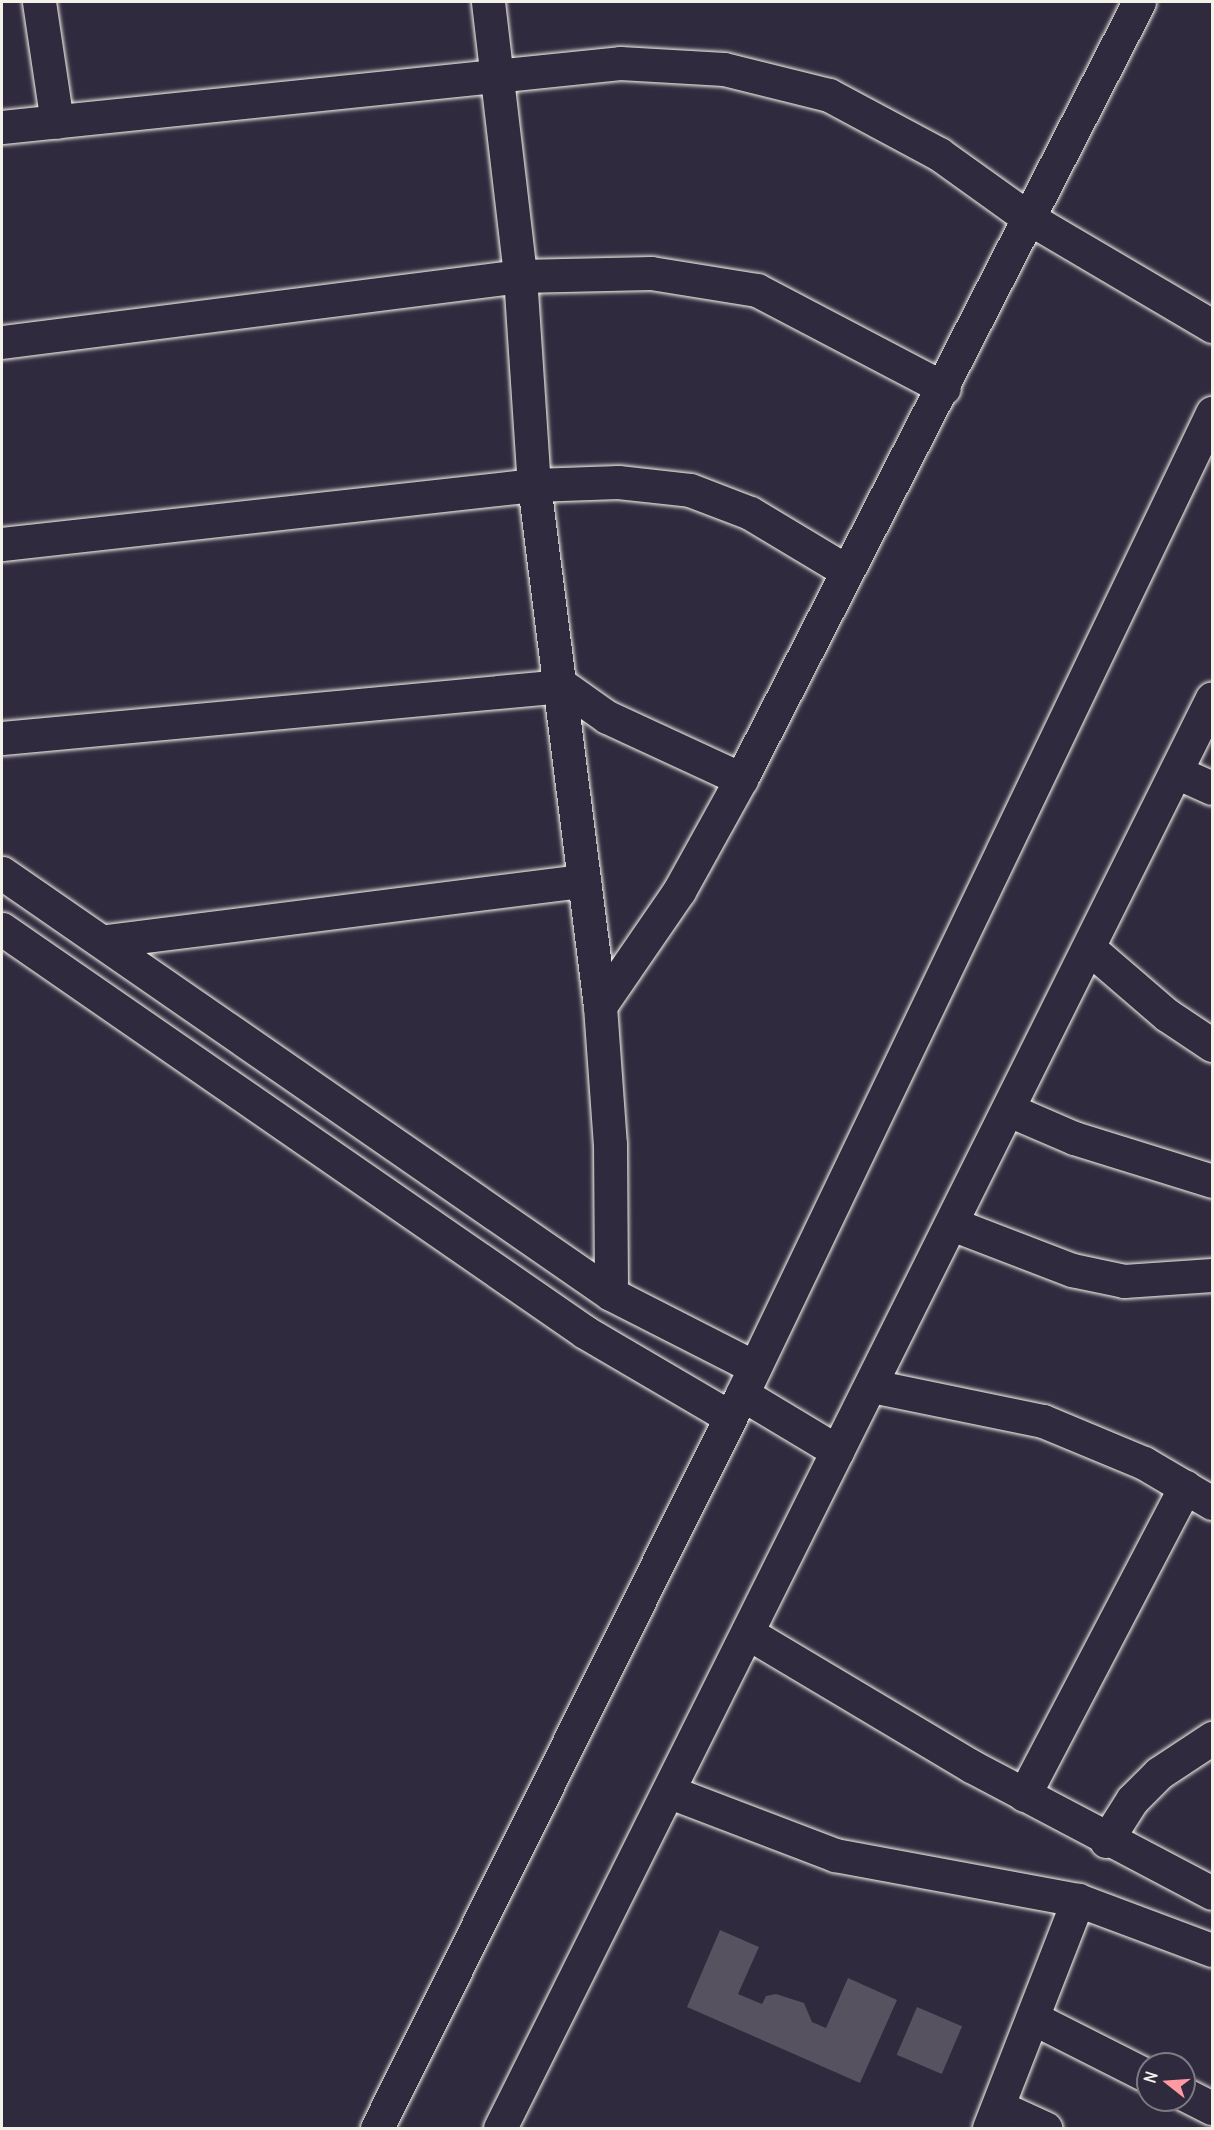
<!DOCTYPE html>
<html>
<head>
<meta charset="utf-8">
<style>
	body { margin:0 }
	#map { position:relative; width:1214px; height:2130px; overflow:hidden; background:#2f2a3d; font-family:Delius,sans-serif }
	div>[style] { position:absolute }
	[style*='--x'] { left:calc(var(--x)*1px); top:calc(var(--y)*1px); width:calc(var(--w)*1px); rotate:calc(var(--a)*1deg) }
	.building>* { inset:0; background:#56525f; transform-origin:0 0 }
	.roads { filter:drop-shadow(0 0 2px #f4f1e8) drop-shadow(0 0 2px #f4f1e8) }
	.minor>* { height:33px; margin:-16.5px; padding:0 16.5px; transform-origin:16.5px; border-radius:16.5px; background:#2f2a3d }
	.tertiary>* { height:33px; margin:-16.5px; padding:0 16.5px; transform-origin:16.5px; border-radius:16.5px; background:#2f2a3d }
	span { translate:-50% -50%; white-space:nowrap; text-align:center; line-height:1.15; -webkit-text-stroke:4.5px #2f2a3d; paint-order:stroke }
	.frame { position:absolute; inset:0; border:3px solid #f4f1e8; pointer-events:none }
	.north { position:absolute; left:1136px; top:2052px; width:60px; height:60px; box-sizing:border-box; background:#2f2a3d; border:2px solid #7e7a81; border-radius:50%; rotate:287deg; font-size:16px; font-weight:700; line-height:24px; text-align:center; color:#f4f1e8 }
	.north::after { content:''; display:block; margin:auto; width:21px; height:27px; background:#ff9aa2; clip-path:polygon(50% 0,100% 100%,50% 72%,0 100%) }
</style>
</head>
<body>
<div id="map">
	<div class="building">
		<div style="clip-path:polygon(720px 1930px,759px 1947px,738px 1994px,762px 2004px,766px 1996px,776px 1994px,804px 2003px,812px 2022px,826px 2028px,848px 1978px,897px 2000px,860px 2083px,687px 2007px)"></div>
		<div style="left:917px;top:2007px;width:49px;height:52px;rotate:23deg"></div>
	</div>
	<div class="roads">
		<div class="minor">
			<div style="--x:39;--y:2;--w:121;--a:81.5"></div>
			<div style="--x:488;--y:2;--w:276;--a:83.3"></div>
			<div style="--x:520;--y:276;--w:209;--a:86.2"></div>
			<div style="--x:534;--y:485;--w:525;--a:82.78"></div>
			<div style="--x:600;--y:1006;--w:138;--a:85.9"></div>
			<div style="--x:610;--y:1144;--w:150;--a:89.6"></div>
			<div style="--x:2;--y:127;--w:621;--a:-5.91"></div>
			<div style="--x:620;--y:63;--w:104;--a:3.3"></div>
			<div style="--x:724;--y:69;--w:108;--a:13.9"></div>
			<div style="--x:829;--y:95;--w:125;--a:28.2"></div>
			<div style="--x:939;--y:154;--w:108;--a:35.6"></div>
			<div style="--x:1027;--y:217;--w:215;--a:30.5"></div>
			<div style="--x:2;--y:342;--w:522;--a:-7.26"></div>
			<div style="--x:520;--y:276;--w:131;--a:-1.3"></div>
			<div style="--x:651;--y:273;--w:107;--a:9.1"></div>
			<div style="--x:757;--y:290;--w:211;--a:27.7"></div>
			<div style="--x:2;--y:544;--w:535;--a:-6.33"></div>
			<div style="--x:534;--y:485;--w:84;--a:-2"></div>
			<div style="--x:618;--y:482;--w:72;--a:6.3"></div>
			<div style="--x:690;--y:490;--w:64;--a:21"></div>
			<div style="--x:750;--y:513;--w:111;--a:31"></div>
			<div style="--x:2;--y:738;--w:563;--a:-5.3"></div>
			<div style="--x:563;--y:686;--w:54;--a:35.2"></div>
			<div style="--x:607;--y:717;--w:148;--a:24.8"></div>
			<div style="--x:1176;--y:772;--w:39;--a:24"></div>
			<div style="--x:2;--y:873;--w:740;--a:34.66"></div>
			<div style="--x:611;--y:1294;--w:161;--a:27"></div>
			<div style="--x:2;--y:929;--w:709;--a:34.65"></div>
			<div style="--x:585;--y:1332;--w:168;--a:30.4"></div>
			<div style="--x:106;--y:941;--w:482;--a:-7.2"></div>
			<div style="--x:1089;--y:948;--w:103;--a:40.7"></div>
			<div style="--x:1167;--y:1015;--w:54;--a:33.7"></div>
			<div style="--x:600;--y:1006;--w:140;--a:-55.5"></div>
			<div style="--x:679;--y:891;--w:128;--a:-61"></div>
			<div style="--x:741;--y:779;--w:873;--a:-62.88"></div>
			<div style="--x:1009;--y:1110;--w:71;--a:23.3"></div>
			<div style="--x:1074;--y:1138;--w:145;--a:17.3"></div>
			<div style="--x:952;--y:1224;--w:129;--a:21"></div>
			<div style="--x:1072;--y:1270;--w:53;--a:11.9"></div>
			<div style="--x:1124;--y:1281;--w:88;--a:-3.9"></div>
			<div style="--x:872;--y:1386;--w:175;--a:11.6"></div>
			<div style="--x:1043;--y:1421;--w:109;--a:22.6"></div>
			<div style="--x:1144;--y:1463;--w:79;--a:30.5"></div>
			<div style="--x:742;--y:1394;--w:111;--a:31"></div>
			<div style="--x:748;--y:1633;--w:260;--a:30.8"></div>
			<div style="--x:971;--y:1766;--w:272;--a:27.8"></div>
			<div style="--x:670;--y:1792;--w:177;--a:20.9"></div>
			<div style="--x:835;--y:1855;--w:247;--a:10.5"></div>
			<div style="--x:1078;--y:1900;--w:143;--a:20.5"></div>
			<div style="--x:1024;--y:1795;--w:348;--a:-62.4"></div>
			<div style="--x:1106;--y:1841;--w:49;--a:-57.6"></div>
			<div style="--x:1132;--y:1800;--w:38;--a:-45"></div>
			<div style="--x:1159;--y:1773;--w:64;--a:-33.4"></div>
			<div style="--x:1033;--y:2018;--w:129;--a:26.8"></div>
			<div style="--x:1184;--y:2094;--w:31;--a:27"></div>
			<div style="--x:999;--y:2107;--w:51;--a:24.5"></div>
			<div style="--x:377;--y:2128;--w:820;--a:-63.56"></div>
			<div style="--x:742;--y:1394;--w:1088;--a:-64.4"></div>
			<div style="--x:989;--y:2128;--w:245;--a:-68.7"></div>
		</div>
		<div class="tertiary">
			<div style="--x:500;--y:2128;--w:1597;--a:-63.53"></div>
		</div>
	</div>
	<div class="frame"></div>
	<div class="north">N</div>
</div>
</body>
</html>
